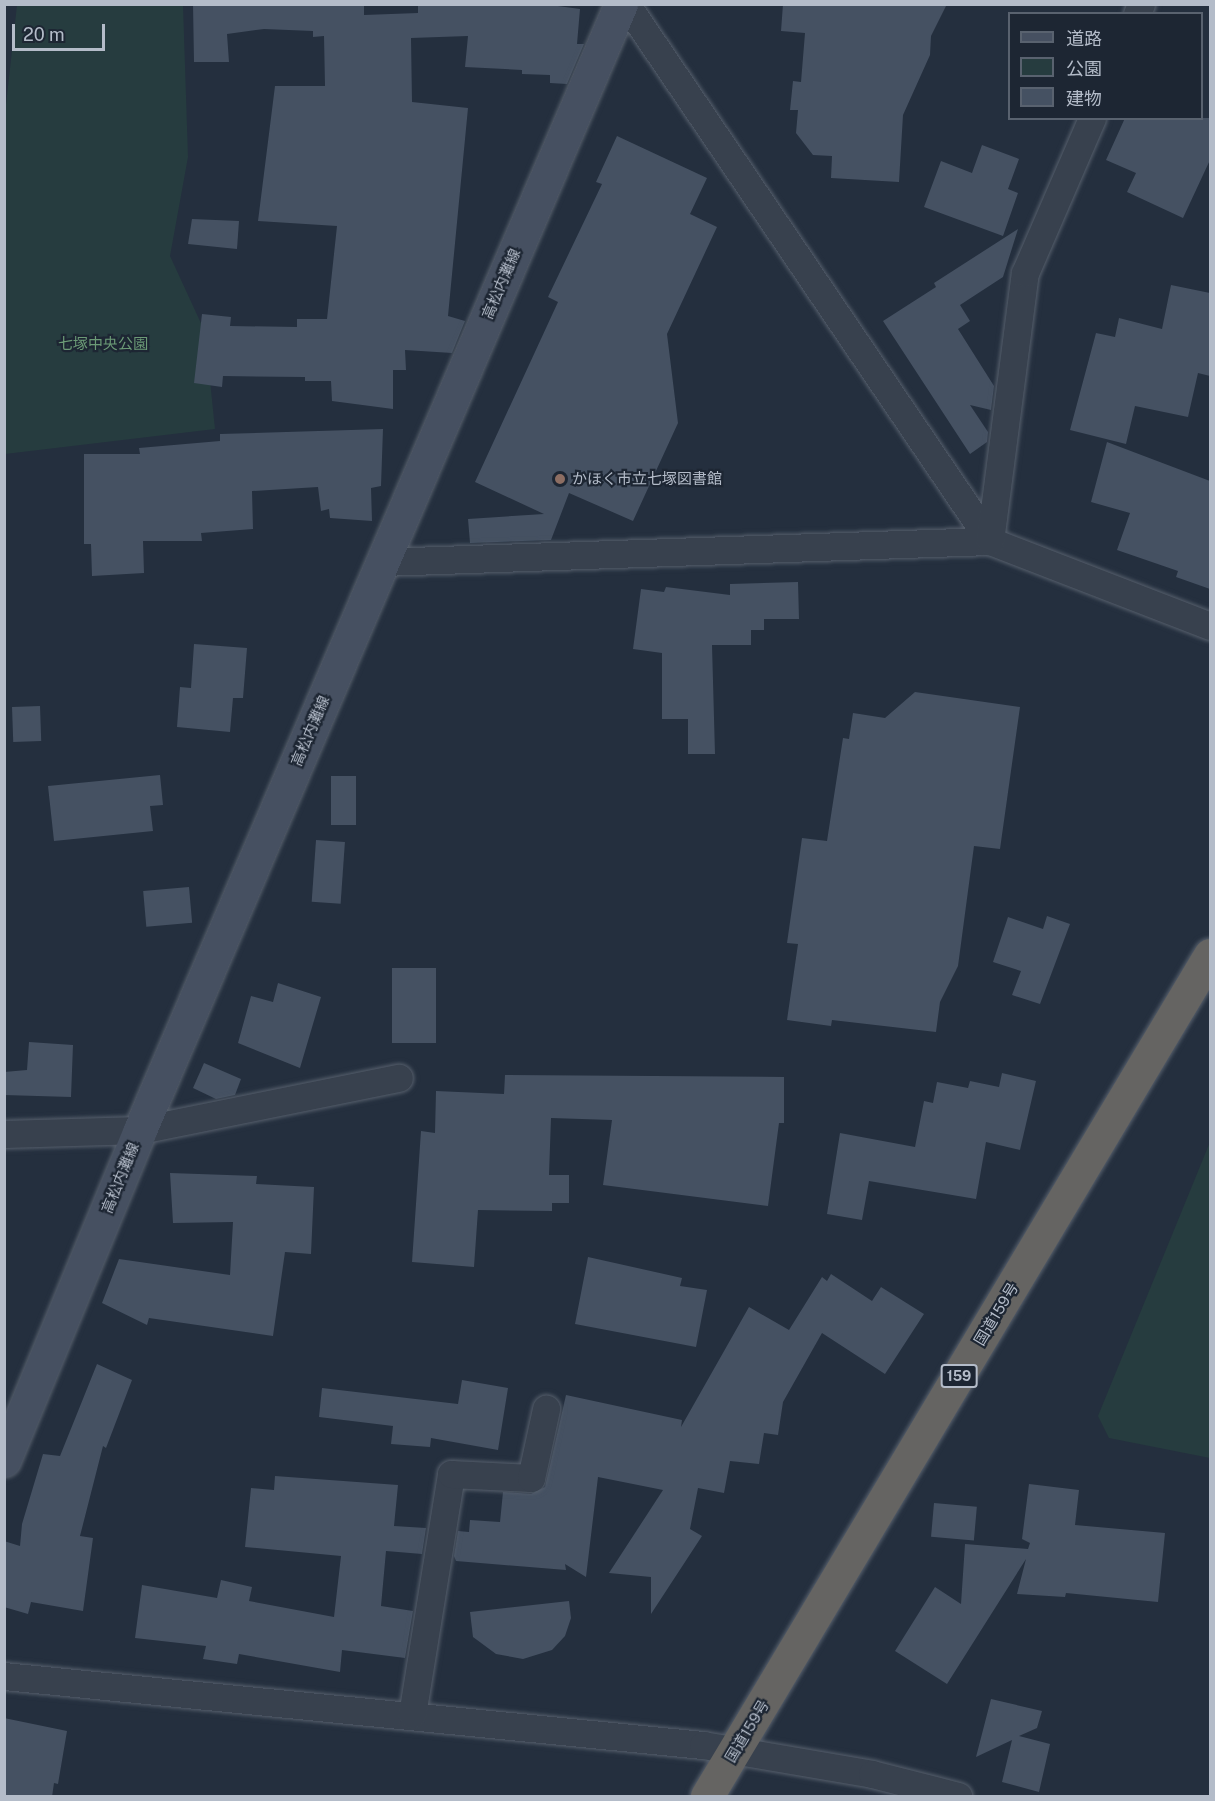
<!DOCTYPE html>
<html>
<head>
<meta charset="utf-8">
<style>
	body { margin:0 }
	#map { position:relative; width:1215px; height:1801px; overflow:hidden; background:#242f3e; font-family:"Public Sans","Noto Sans JP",sans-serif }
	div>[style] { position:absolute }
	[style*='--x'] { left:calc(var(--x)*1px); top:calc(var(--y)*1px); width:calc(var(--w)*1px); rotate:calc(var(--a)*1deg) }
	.green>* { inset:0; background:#263c3f }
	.building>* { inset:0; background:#455162; transform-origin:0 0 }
	.roads { filter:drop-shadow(0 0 2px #565f6c) drop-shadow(0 0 2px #565f6c) }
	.minor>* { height:27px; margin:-13.5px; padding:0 13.5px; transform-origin:13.5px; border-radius:13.5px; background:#38414e }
	.secondary>* { height:33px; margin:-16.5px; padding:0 16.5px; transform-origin:16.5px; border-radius:16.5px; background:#465061 }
	.trunk>* { height:33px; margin:-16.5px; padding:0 16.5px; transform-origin:16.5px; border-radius:16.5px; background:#656462 }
	.dots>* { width:16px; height:16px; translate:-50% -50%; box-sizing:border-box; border:3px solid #1d2633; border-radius:50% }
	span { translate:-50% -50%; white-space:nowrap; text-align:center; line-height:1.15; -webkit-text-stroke:4.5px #1d2633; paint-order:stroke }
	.shield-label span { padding:2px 4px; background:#1d2633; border:2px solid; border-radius:4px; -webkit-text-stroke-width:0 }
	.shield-label { font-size:14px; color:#b4bcc9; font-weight:700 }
	.street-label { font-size:15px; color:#b4bcc9 }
	.park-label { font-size:15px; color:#6b9a76 }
	.poi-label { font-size:15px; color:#b4bcc9 }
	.left { translate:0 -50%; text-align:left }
	.frame { position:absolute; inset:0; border:6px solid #b4bcc9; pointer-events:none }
	.legend { position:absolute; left:1008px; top:12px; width:195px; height:108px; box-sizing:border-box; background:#1d2633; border:2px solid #59626f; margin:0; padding:8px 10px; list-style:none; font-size:18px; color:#b4bcc9 }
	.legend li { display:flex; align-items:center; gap:12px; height:30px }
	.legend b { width:30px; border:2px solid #59626f }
	.scale { position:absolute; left:12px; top:24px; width:93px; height:27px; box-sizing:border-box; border:3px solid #b4bcc9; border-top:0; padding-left:8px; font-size:18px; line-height:21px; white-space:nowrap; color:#b4bcc9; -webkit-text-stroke:4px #1d2633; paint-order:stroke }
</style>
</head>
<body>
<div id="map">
	<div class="green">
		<div style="clip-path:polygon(17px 5px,183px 5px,188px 157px,170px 256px,205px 332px,215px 429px,5px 454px,4px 123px)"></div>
		<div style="clip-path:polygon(1210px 1142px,1210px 1458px,1109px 1438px,1098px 1416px)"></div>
	</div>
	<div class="building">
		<div style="clip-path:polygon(193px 4px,364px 4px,364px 15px,418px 13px,418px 4px,543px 4px,580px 9px,577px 44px,584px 44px,567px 84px,550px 83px,550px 75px,522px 74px,522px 70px,465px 67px,468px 36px,411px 38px,412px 102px,468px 108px,448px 316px,465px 321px,452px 353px,405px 350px,406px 370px,393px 370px,393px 409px,332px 401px,331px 381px,305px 381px,305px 377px,223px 376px,222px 387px,194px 383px,202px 314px,231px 317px,230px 326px,297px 327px,297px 319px,327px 319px,337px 226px,258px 221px,275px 86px,325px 86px,324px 36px,313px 37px,313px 31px,264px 29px,227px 34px,229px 62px,194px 62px)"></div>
		<div style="clip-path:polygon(783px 4px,947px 4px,931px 36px,930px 55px,903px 115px,899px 182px,831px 178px,832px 156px,813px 155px,796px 133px,798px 110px,790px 110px,793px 81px,801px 82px,805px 33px,781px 31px)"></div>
		<div style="clip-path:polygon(1125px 118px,1210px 118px,1210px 160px,1183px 218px,1127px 192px,1136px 173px,1106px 160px)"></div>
		<div style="clip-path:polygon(617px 136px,707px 178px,690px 214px,717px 227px,667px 334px,678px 423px,633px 521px,569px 493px,551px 540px,470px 543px,468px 519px,544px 514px,475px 482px,558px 302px,548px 297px,602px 184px,596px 182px)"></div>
		<div style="clip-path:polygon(982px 145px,1019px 159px,1008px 189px,1018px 193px,1003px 236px,924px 207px,941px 161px,972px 173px)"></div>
		<div style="clip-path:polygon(192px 219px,239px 221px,237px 249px,188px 244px)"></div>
		<div style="clip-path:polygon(1018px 229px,1003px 277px,960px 305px,970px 321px,958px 329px,994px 386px,991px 410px,970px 405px,988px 432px,987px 442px,970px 454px,883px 321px,936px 287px,934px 283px)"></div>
		<div style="clip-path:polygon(1171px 285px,1210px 293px,1210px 376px,1198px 373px,1188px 417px,1135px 406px,1126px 444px,1070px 430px,1096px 333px,1115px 337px,1119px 318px,1162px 329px)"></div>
		<div style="clip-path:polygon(383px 429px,381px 486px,371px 488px,372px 521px,330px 518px,329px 509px,321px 511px,318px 487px,252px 491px,253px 529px,201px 533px,202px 541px,143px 541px,144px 573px,92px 576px,91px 544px,84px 544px,84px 454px,140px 454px,139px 448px,220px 441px,220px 434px)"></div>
		<div style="clip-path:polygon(1107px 442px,1210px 481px,1210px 589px,1176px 577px,1178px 571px,1117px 550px,1130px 513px,1091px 502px)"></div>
		<div style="clip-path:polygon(798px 582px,799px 619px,764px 619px,764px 630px,751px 630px,751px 645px,712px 645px,715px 754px,688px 754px,688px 719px,662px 719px,662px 653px,633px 649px,641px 589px,664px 592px,666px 587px,730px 595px,730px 584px)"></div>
		<div style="clip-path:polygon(194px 644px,247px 648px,243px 698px,233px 698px,230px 732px,177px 727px,180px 687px,191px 688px)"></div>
		<div style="clip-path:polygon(915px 692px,1020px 707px,1000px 849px,974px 846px,958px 966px,940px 1002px,936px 1032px,832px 1020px,831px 1026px,787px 1020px,798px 944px,787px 943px,802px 838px,827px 841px,843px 738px,849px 739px,853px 713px,885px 718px)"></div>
		<div style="left:40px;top:706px;width:35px;height:28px;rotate:88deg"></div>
		<div style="clip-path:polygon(160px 775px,163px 805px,150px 806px,153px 831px,54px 841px,48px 786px)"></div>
		<div style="left:331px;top:776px;width:25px;height:49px"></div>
		<div style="left:316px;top:840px;width:29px;height:62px;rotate:4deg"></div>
		<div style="left:189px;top:887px;width:36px;height:46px;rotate:85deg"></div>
		<div style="clip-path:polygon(1047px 916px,1070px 924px,1040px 1004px,1012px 995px,1021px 971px,993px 962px,1008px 917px,1043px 929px)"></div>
		<div style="left:392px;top:968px;width:44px;height:75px"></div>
		<div style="clip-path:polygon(278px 983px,321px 997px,300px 1068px,238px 1043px,251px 996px,273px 1002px)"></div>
		<div style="clip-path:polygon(29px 1042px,73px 1045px,71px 1097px,4px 1095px,4px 1072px,27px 1070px)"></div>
		<div style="clip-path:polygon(204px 1063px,241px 1079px,235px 1095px,216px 1099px,193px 1088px)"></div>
		<div style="clip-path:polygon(1002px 1073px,1036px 1081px,1020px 1150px,986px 1142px,976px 1199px,869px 1181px,862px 1220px,827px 1214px,840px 1133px,915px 1147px,924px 1101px,933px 1103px,937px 1082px,968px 1088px,970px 1081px,999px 1087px)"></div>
		<div style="clip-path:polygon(505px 1075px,784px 1077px,784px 1123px,779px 1123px,768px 1206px,603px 1185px,612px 1120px,551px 1118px,549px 1175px,569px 1175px,569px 1203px,552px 1203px,552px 1211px,478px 1210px,474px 1267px,412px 1262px,421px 1131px,435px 1133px,436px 1091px,504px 1094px)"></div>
		<div style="clip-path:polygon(170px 1173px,257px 1176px,256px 1184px,314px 1187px,311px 1254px,285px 1252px,273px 1336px,149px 1318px,147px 1325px,102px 1303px,119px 1259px,230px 1275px,233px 1222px,173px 1223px)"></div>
		<div style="clip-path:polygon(588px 1257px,682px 1278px,680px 1286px,707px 1290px,696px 1347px,575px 1324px)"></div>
		<div style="clip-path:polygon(831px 1274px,872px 1301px,881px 1287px,924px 1314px,885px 1374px,822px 1333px,783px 1402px,778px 1435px,764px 1433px,759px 1464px,730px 1461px,724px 1493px,698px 1488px,690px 1529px,702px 1536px,651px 1614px,651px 1577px,609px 1573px,663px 1490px,598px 1477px,586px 1577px,565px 1564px,566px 1570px,456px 1561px,454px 1556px,458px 1531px,469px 1532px,470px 1520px,500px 1522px,503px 1492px,531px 1494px,545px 1487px,566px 1395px,682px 1420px,681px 1427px,749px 1307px,789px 1330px,822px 1277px,827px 1281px)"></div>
		<div style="clip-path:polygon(97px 1364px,132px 1380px,106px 1448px,103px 1446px,80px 1536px,93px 1538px,83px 1611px,31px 1602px,28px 1614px,4px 1607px,4px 1541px,20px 1546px,22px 1524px,43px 1454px,60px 1456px)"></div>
		<div style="clip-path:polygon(462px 1380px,508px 1388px,498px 1450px,431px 1438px,430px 1447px,391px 1444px,393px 1426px,319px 1417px,322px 1388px,458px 1404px)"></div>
		<div style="clip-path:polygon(275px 1476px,398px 1485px,394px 1526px,426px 1528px,422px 1554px,386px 1551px,381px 1606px,413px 1611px,405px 1658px,342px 1650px,340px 1672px,239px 1654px,237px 1664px,203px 1659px,206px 1646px,135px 1638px,142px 1585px,217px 1598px,221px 1580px,252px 1587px,249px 1601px,334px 1617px,341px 1556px,245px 1547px,251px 1488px,274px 1490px)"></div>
		<div style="clip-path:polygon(1029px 1484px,1079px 1490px,1075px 1525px,1165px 1533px,1158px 1602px,1066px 1593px,1065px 1597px,1017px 1594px,1026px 1559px,947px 1684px,895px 1651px,935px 1587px,961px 1604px,965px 1544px,1028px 1549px,1030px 1543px,1022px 1539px)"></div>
		<div style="left:934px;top:1503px;width:43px;height:34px;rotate:5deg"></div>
		<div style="clip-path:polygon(569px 1601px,571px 1618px,565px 1636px,552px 1650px,523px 1659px,496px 1654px,473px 1637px,470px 1612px)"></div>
		<div style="clip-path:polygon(991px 1699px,1042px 1711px,1037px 1728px,1019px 1736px,1050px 1744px,1039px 1792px,1002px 1782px,1012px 1740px,976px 1757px)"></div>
		<div style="clip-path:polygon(4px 1718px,67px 1731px,58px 1784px,54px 1783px,52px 1797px,4px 1797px)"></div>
	</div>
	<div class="roads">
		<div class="minor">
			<div style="--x:626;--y:4;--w:649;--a:55.87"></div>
			<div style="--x:990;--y:541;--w:236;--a:21.1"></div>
			<div style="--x:1137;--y:14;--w:11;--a:-68"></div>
			<div style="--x:382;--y:562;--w:608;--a:-1.98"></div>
			<div style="--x:990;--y:541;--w:270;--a:-82.6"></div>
			<div style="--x:1025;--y:273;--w:169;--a:-66.6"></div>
			<div style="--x:4;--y:1134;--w:136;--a:-1.7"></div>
			<div style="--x:140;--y:1130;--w:264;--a:-11.4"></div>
			<div style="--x:4;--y:1676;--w:702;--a:5.64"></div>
			<div style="--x:703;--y:1745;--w:171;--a:9.7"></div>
			<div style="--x:872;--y:1774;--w:89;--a:14.3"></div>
			<div style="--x:412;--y:1715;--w:244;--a:-80.8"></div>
			<div style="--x:451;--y:1474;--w:80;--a:2.9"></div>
			<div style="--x:531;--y:1478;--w:71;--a:-77.7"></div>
		</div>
		<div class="secondary">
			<div style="--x:4;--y:1460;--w:357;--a:-67.6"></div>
			<div style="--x:140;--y:1130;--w:1224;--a:-66.87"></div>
		</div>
		<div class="trunk">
			<div style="--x:707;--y:1796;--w:980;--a:-59.12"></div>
		</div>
	</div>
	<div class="dots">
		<div style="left:560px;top:479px;background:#8d6e63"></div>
	</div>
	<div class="shield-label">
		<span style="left:959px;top:1376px">159</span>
	</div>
	<div class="street-label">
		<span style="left:501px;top:284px;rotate:-67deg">高松内灘線</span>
		<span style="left:310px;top:731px;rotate:-67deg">高松内灘線</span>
		<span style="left:120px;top:1178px;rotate:-68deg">高松内灘線</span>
		<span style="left:996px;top:1314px;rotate:-59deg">国道159号</span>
		<span style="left:747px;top:1731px;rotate:-59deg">国道159号</span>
	</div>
	<div class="park-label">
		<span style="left:103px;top:344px">七塚中央公園</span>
	</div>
	<div class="poi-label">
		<span class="left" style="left:572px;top:479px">かほく市立七塚図書館</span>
	</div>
	<div class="frame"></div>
	<ul class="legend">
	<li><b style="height:8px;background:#465061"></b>道路</li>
	<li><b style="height:16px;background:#263c3f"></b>公園</li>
	<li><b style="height:16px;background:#455162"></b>建物</li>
	</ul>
	<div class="scale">20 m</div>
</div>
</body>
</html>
